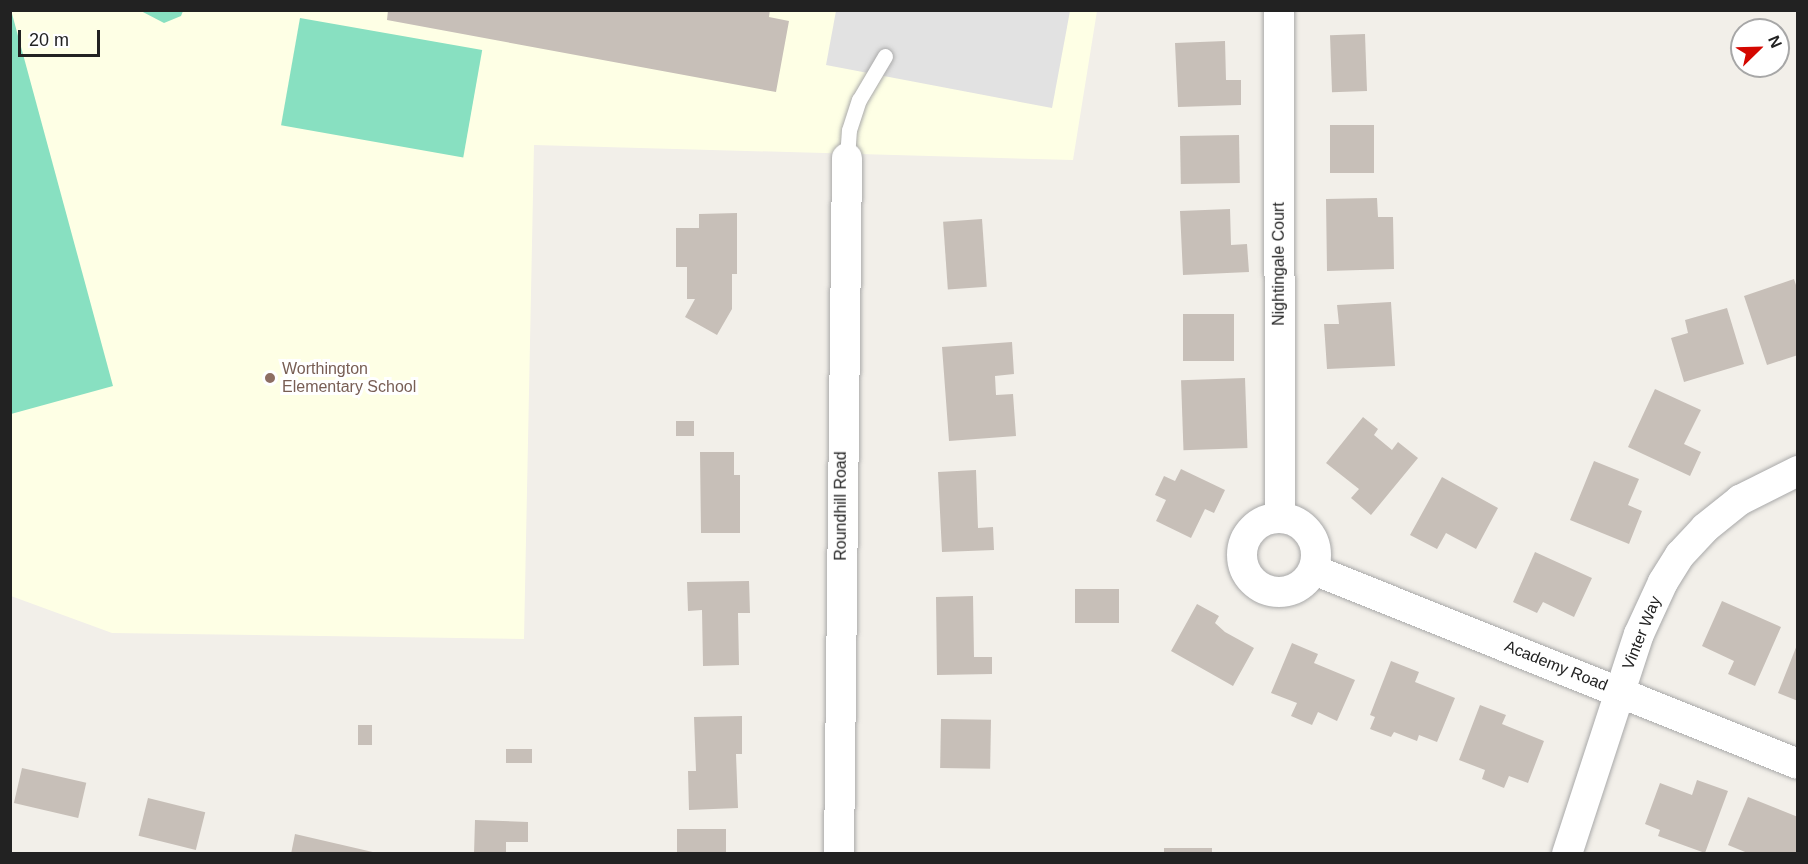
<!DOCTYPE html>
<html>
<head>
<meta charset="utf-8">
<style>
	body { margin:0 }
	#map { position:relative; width:1808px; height:864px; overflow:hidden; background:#f2efe9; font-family:Helvetica,sans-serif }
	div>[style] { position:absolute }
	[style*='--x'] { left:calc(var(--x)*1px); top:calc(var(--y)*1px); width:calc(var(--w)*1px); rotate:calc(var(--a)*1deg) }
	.education>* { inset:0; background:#feffe5 }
	.pitch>* { inset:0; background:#88e0c1; transform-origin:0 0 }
	.parking>* { inset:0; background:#e2e2e2 }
	.building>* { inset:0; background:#c7bfb8; transform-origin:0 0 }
	.roads { filter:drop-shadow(0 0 2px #a9a9a9) drop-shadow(0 0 2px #a9a9a9) }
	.service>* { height:15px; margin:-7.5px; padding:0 7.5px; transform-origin:7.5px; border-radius:7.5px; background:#fff }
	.minor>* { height:30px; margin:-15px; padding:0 15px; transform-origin:15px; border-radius:15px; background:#fff }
	.minor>.ring { margin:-15px; padding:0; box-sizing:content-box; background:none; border:30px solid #fff; border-radius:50% }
	.dots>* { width:16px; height:16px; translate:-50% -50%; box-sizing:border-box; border:3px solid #fff; border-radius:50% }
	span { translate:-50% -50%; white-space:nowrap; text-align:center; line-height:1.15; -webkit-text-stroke:6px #fff; paint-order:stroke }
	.street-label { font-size:16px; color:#222 }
	.education-label { font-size:16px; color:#785e54 }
	.left { translate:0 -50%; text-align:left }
	.frame { position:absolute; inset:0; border:12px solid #222; pointer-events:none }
	.north { position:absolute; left:1730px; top:18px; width:60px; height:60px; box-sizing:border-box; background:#fff; border:2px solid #a7a7a7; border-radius:50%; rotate:67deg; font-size:16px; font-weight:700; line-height:24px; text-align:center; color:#222 }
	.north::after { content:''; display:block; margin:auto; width:21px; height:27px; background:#d40700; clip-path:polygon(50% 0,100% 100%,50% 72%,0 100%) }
	.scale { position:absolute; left:18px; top:30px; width:82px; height:27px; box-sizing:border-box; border:3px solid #222; border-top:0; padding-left:8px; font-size:18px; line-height:21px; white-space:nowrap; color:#222; -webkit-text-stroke:4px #fff; paint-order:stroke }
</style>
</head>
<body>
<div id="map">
	<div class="education">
		<div style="clip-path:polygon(10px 11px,1097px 11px,1073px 160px,534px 145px,524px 639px,112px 633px,11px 596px)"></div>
	</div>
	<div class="pitch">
		<div style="clip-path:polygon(11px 10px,113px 386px,11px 414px,10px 11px)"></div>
		<div style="clip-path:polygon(141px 11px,183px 11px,181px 16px,164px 23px)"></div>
		<div style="left:300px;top:18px;width:185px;height:109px;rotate:10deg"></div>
	</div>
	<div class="parking">
		<div style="clip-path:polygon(836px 11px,1070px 11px,1052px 108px,826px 65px)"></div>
	</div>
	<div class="building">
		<div style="clip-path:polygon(388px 10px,770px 10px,769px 17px,789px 21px,776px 92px,387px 20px)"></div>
		<div style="left:1365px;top:34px;width:57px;height:35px;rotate:88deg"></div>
		<div style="clip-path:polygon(1225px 41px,1226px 80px,1241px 80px,1241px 105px,1178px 107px,1175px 43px)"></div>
		<div style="left:1330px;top:125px;width:44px;height:48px"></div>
		<div style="left:1239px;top:135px;width:48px;height:59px;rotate:89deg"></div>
		<div style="clip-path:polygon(1377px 198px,1378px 217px,1393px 217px,1394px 269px,1327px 271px,1326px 199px)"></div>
		<div style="clip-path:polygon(1230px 209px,1231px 245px,1247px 244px,1249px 272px,1183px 275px,1180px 211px)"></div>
		<div style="clip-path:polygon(737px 213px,737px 274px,732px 274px,732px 309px,717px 335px,685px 317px,695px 299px,687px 299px,687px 267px,676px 267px,676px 228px,699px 228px,699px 214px)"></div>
		<div style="left:982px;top:219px;width:68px;height:39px;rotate:86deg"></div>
		<div style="clip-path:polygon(1794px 279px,1798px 291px,1798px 355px,1767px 365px,1744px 296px)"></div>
		<div style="clip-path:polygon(1391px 302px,1395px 366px,1327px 369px,1324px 324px,1339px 324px,1337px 305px)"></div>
		<div style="clip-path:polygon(1727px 308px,1744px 364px,1684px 382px,1671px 338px,1688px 333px,1685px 320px)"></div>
		<div style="left:1183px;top:314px;width:51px;height:47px"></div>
		<div style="clip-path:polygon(1012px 342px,1014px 374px,995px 376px,996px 395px,1013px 394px,1016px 436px,949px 441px,942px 347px)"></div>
		<div style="left:1245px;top:378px;width:70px;height:64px;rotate:88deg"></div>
		<div style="clip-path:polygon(1655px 389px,1701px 410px,1684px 444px,1701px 452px,1690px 476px,1628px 447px)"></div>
		<div style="clip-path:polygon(1363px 417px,1378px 429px,1374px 435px,1392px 450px,1398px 442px,1418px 458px,1371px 515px,1351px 498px,1359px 489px,1326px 463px)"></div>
		<div style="left:676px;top:421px;width:18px;height:15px"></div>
		<div style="clip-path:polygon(700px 452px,734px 452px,734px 475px,740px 475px,740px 533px,701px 533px)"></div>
		<div style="clip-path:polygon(1594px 461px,1639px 479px,1628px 505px,1642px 511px,1629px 544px,1570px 520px)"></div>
		<div style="clip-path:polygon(1181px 469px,1225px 490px,1214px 513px,1205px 509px,1191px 538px,1156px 521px,1166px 500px,1155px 495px,1164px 476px,1175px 481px)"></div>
		<div style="clip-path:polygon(976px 470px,978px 528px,993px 527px,994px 550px,942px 552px,938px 472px)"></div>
		<div style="clip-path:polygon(1442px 477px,1498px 508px,1476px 549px,1446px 533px,1437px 549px,1410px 535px)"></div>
		<div style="clip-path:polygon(1535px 552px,1592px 578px,1574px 617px,1543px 602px,1537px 613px,1513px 602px)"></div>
		<div style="clip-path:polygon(749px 581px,750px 613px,738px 613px,739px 665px,703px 666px,702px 610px,688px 611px,687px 582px)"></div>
		<div style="left:1075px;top:589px;width:44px;height:34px"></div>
		<div style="clip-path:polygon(973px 596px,974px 657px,992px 657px,992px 674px,937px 675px,936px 597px)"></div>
		<div style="clip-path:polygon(1722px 601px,1781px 627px,1755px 686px,1728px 674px,1734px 661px,1702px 646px)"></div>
		<div style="clip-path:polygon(1197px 604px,1219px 616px,1215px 623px,1225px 632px,1254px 648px,1233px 686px,1171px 651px)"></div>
		<div style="clip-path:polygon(1292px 643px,1318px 654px,1314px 663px,1355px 680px,1337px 721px,1318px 712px,1312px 725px,1291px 716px,1297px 703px,1271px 693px)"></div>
		<div style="clip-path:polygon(1797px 645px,1798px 645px,1798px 701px,1778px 693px)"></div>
		<div style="clip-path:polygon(1391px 661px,1419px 672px,1415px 682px,1455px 698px,1437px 742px,1419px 735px,1417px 741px,1394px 732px,1391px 737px,1370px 729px,1375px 717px,1370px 715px)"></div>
		<div style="clip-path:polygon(1480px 705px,1506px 715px,1502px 724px,1544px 741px,1528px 783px,1509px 776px,1504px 788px,1482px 779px,1485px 770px,1459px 760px)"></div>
		<div style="clip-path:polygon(742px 716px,742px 754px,736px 754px,738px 808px,689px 810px,688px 771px,696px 771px,694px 717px)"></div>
		<div style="left:941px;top:719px;width:50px;height:49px;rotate:1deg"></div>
		<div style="left:358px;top:725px;width:14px;height:20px"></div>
		<div style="left:532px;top:749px;width:14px;height:26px;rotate:90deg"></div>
		<div style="left:22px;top:768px;width:66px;height:36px;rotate:13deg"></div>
		<div style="clip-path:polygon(1697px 780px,1728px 791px,1705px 853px,1658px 836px,1660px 830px,1645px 824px,1660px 783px,1692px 795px)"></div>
		<div style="clip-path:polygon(1748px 797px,1798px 817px,1798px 854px,1750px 854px,1728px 845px)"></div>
		<div style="left:148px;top:798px;width:59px;height:39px;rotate:14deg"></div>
		<div style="clip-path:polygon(475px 820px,528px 822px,528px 842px,506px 842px,506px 854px,474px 854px)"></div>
		<div style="left:726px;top:829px;width:25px;height:49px;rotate:90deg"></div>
		<div style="clip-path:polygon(295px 834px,377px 853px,376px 854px,291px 854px)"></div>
		<div style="left:1164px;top:848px;width:48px;height:6px"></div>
	</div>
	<div class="roads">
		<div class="service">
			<div style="--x:847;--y:158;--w:28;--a:-86"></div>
			<div style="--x:849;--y:130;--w:32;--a:-72"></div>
			<div style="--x:859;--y:100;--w:51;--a:-59.4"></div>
		</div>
		<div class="minor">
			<div style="--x:1279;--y:10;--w:507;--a:89.89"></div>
			<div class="ring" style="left:1242px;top:518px;width:44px;height:44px"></div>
			<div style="--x:1314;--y:570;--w:521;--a:21.84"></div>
			<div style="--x:839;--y:854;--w:696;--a:-89.34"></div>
			<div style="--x:1567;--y:854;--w:231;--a:-71.9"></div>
			<div style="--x:1639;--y:634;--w:57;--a:-65.2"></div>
			<div style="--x:1663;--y:582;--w:32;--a:-58"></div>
			<div style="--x:1680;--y:555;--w:37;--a:-47"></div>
			<div style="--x:1705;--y:528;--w:45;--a:-38.7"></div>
			<div style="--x:1740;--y:500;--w:65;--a:-26.6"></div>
		</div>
	</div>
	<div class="dots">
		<div style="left:270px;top:378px;background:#8d6e63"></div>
	</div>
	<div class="street-label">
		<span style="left:1279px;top:264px;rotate:-90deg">Nightingale Court</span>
		<span style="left:841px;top:506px;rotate:-90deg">Roundhill Road</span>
		<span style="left:1642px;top:633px;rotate:-68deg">Vinter Way</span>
		<span style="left:1556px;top:666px;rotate:22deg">Academy Road</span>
	</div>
	<div class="education-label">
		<span class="left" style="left:282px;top:378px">Worthington<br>Elementary School</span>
	</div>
	<div class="frame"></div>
	<div class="north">N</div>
	<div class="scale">20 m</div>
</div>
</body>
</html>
